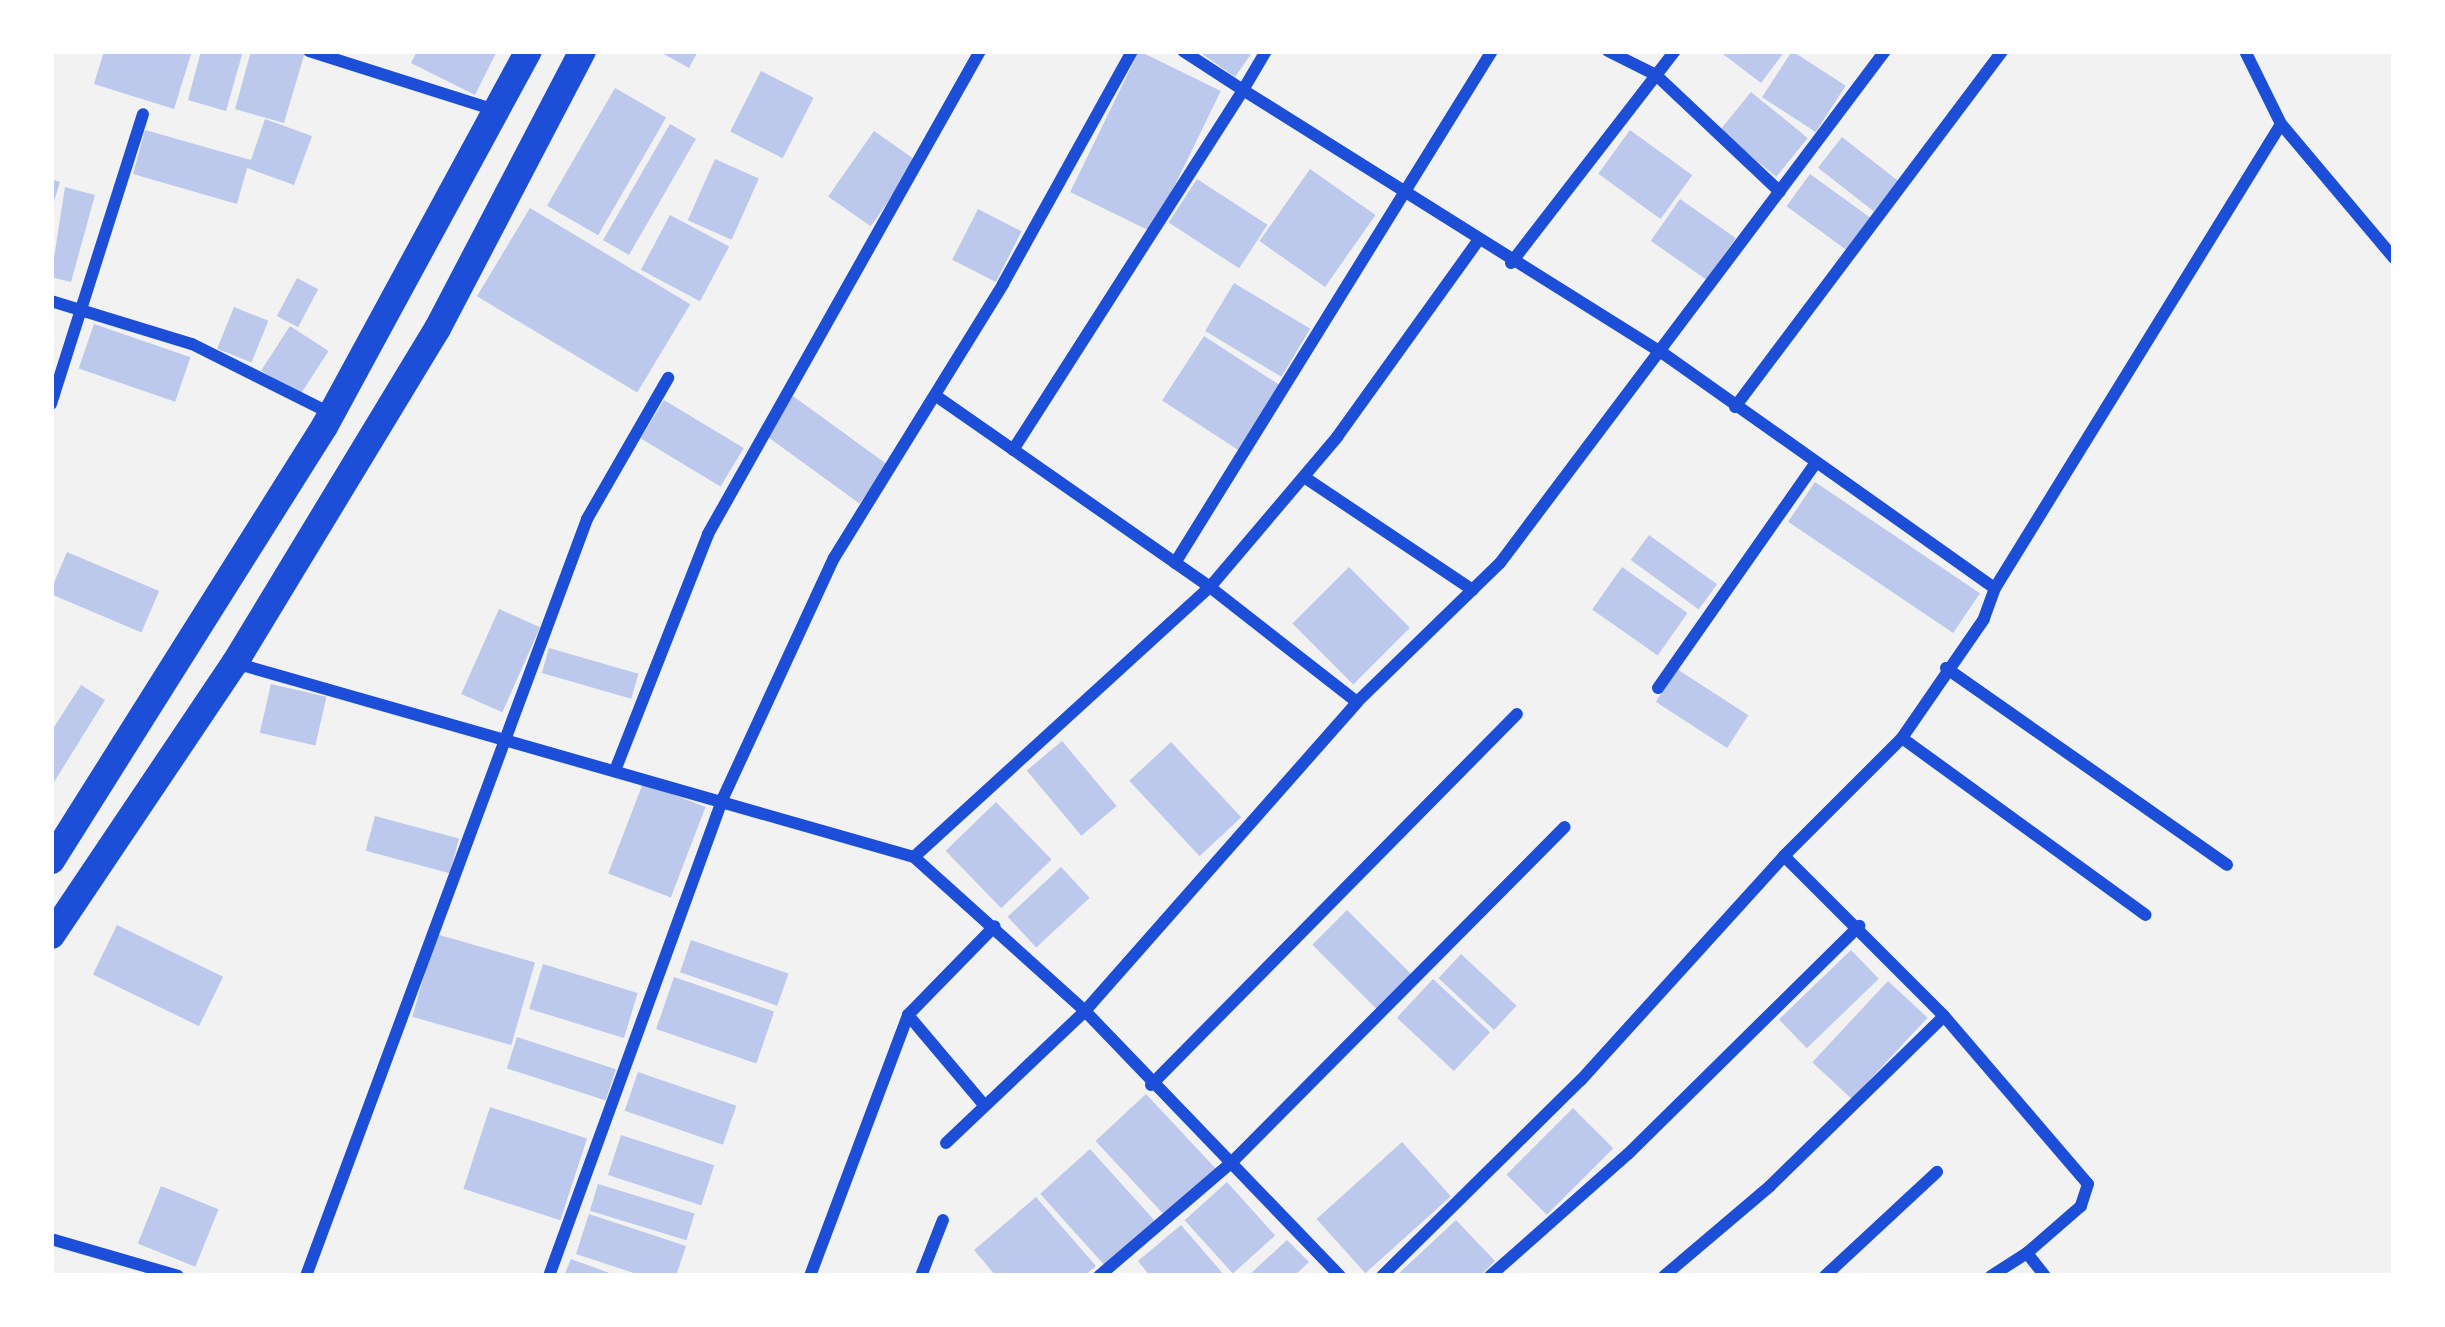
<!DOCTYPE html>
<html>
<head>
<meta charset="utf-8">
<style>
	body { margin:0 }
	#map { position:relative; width:2445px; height:1327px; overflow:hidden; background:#f2f2f2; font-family:Inter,sans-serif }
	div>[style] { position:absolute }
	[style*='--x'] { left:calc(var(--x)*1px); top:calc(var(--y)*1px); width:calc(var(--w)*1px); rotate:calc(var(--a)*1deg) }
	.building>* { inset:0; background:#bdc9ec; transform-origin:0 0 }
	.minor>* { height:12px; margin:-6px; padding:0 6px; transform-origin:6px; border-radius:6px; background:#1d4ed8 }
	.primary>* { height:27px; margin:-13.5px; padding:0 13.5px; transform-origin:13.5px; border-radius:13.5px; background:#1d4ed8 }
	span { translate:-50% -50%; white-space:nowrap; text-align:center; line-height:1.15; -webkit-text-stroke:9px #fff; paint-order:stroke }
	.frame { position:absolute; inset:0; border:54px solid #fff; pointer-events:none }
</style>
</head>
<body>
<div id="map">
	<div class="building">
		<div style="clip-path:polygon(104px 51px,192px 51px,174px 109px,94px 84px)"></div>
		<div style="clip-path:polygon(201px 51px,243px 51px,226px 111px,188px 100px)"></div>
		<div style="clip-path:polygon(251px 51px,305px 52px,284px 123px,235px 109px)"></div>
		<div style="clip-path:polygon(417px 51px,497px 51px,475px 95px,411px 63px)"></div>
		<div style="clip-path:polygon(658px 51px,698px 51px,689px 68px)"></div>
		<div style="left:1139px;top:51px;width:91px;height:157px;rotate:26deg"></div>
		<div style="clip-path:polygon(1198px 51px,1253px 51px,1235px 77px)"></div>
		<div style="clip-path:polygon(1719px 51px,1785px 51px,1761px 83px)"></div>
		<div style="left:1792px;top:51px;width:64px;height:55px;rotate:33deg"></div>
		<div style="left:761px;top:71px;width:59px;height:68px;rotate:27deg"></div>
		<div style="left:615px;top:88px;width:59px;height:136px;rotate:30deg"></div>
		<div style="left:1751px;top:92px;width:73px;height:50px;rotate:39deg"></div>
		<div style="clip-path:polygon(265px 119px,312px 136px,294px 185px,247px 168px,237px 204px,133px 174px,145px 130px,251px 160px)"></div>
		<div style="left:670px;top:124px;width:30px;height:134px;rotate:30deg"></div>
		<div style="left:1630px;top:130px;width:77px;height:54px;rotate:36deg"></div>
		<div style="left:874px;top:131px;width:52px;height:80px;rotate:35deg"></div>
		<div style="left:1842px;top:137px;width:71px;height:39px;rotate:38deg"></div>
		<div style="left:715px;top:159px;width:48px;height:67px;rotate:24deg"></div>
		<div style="left:1310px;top:169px;width:80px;height:88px;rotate:35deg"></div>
		<div style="left:1810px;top:174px;width:78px;height:40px;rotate:36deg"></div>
		<div style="clip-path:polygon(51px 179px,60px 182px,52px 208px,51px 207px)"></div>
		<div style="left:1197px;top:179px;width:84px;height:52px;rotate:33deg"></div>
		<div style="clip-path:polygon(65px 187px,95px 195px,71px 282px,51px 277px)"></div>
		<div style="left:1680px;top:199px;width:68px;height:51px;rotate:35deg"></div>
		<div style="left:530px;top:208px;width:187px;height:103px;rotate:31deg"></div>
		<div style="left:978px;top:209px;width:49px;height:57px;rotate:27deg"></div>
		<div style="left:670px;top:215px;width:67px;height:62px;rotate:28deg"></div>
		<div style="left:297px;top:278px;width:24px;height:43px;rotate:28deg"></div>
		<div style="left:1234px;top:283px;width:89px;height:56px;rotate:31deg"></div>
		<div style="left:234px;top:307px;width:37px;height:45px;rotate:22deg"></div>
		<div style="left:94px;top:324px;width:102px;height:47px;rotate:19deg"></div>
		<div style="left:290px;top:326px;width:46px;height:53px;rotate:33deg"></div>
		<div style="left:1204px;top:336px;width:94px;height:77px;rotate:33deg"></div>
		<div style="left:793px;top:396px;width:117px;height:48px;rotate:36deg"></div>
		<div style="left:664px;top:400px;width:93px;height:45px;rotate:31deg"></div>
		<div style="left:1815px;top:482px;width:199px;height:48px;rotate:34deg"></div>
		<div style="left:1649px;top:535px;width:84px;height:31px;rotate:36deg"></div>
		<div style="left:67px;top:552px;width:100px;height:45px;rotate:23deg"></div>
		<div style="left:1349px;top:567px;width:86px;height:80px;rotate:45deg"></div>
		<div style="left:1622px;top:567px;width:80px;height:52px;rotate:35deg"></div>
		<div style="left:499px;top:609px;width:45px;height:93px;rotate:24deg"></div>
		<div style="left:549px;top:648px;width:93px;height:26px;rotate:16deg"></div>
		<div style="left:1677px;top:669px;width:85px;height:39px;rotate:33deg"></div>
		<div style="left:271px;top:684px;width:57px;height:50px;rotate:13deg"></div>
		<div style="clip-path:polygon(81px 685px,105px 700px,51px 787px,51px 732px)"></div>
		<div style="left:1062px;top:741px;width:85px;height:46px;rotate:50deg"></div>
		<div style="left:1171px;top:742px;width:103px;height:57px;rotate:47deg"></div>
		<div style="left:643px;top:783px;width:67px;height:97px;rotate:21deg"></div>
		<div style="left:996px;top:802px;width:80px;height:70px;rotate:46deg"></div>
		<div style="left:375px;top:816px;width:87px;height:36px;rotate:15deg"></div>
		<div style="left:1061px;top:867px;width:42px;height:73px;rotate:47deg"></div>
		<div style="left:1347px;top:910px;width:92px;height:49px;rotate:45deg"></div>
		<div style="left:117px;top:925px;width:118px;height:55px;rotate:26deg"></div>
		<div style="left:436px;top:934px;width:103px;height:86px;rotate:16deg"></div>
		<div style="left:691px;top:940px;width:103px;height:34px;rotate:19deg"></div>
		<div style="left:1851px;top:950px;width:40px;height:100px;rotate:46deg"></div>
		<div style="left:1461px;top:954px;width:76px;height:33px;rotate:43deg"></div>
		<div style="left:543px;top:964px;width:99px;height:47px;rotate:17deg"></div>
		<div style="left:674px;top:977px;width:106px;height:55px;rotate:19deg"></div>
		<div style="left:1433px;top:979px;width:78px;height:53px;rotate:43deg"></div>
		<div style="left:1888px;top:981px;width:54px;height:111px;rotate:43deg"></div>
		<div style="left:517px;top:1037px;width:104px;height:33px;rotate:18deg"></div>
		<div style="left:638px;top:1072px;width:104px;height:41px;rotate:19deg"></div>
		<div style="left:1146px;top:1094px;width:102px;height:69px;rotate:47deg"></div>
		<div style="left:490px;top:1107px;width:102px;height:86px;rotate:18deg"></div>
		<div style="left:1573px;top:1108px;width:57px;height:94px;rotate:45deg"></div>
		<div style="left:621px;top:1135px;width:98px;height:42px;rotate:18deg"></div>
		<div style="left:1402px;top:1142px;width:73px;height:115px;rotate:48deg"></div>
		<div style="left:1090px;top:1149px;width:97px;height:67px;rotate:48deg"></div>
		<div style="left:1227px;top:1182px;width:72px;height:57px;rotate:48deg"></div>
		<div style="left:598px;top:1184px;width:101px;height:28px;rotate:17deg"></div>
		<div style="left:161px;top:1186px;width:62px;height:62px;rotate:22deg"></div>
		<div style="clip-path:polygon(1036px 1197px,1096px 1266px,1084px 1276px,996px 1276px,974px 1250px)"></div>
		<div style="clip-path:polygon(589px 1214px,686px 1246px,676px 1276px,643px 1276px,576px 1254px)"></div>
		<div style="clip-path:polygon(1456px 1220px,1495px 1261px,1480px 1276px,1396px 1276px)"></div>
		<div style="clip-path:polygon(1181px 1225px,1225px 1276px,1150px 1276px,1138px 1261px)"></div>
		<div style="clip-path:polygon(1287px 1240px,1309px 1262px,1294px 1276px,1248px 1276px)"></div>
		<div style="clip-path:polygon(571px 1259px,615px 1275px,614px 1276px,564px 1276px)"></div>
	</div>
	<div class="minor">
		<div style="--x:309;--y:51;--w:195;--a:17.6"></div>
		<div style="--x:1183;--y:51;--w:72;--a:33"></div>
		<div style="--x:1243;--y:90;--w:45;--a:-59.5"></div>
		<div style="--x:1608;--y:51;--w:54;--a:26.6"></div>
		<div style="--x:1656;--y:75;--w:170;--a:43.3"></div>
		<div style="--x:2245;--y:51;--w:81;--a:63.7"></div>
		<div style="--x:2281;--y:124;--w:175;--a:49.9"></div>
		<div style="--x:1511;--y:263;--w:268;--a:-52.3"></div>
		<div style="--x:51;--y:301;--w:147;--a:17"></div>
		<div style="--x:192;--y:344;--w:154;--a:26.6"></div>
		<div style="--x:51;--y:404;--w:304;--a:-72.4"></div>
		<div style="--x:1735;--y:407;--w:445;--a:-53.1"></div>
		<div style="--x:1013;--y:450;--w:427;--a:-57.4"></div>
		<div style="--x:1243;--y:90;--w:497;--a:32.1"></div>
		<div style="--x:1664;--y:354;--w:405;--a:35.3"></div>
		<div style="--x:1995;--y:588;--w:33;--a:110"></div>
		<div style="--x:1984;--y:619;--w:145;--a:124.6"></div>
		<div style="--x:1902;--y:738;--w:167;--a:135"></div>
		<div style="--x:1304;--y:477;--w:203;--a:33.8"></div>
		<div style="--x:1175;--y:563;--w:602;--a:-58.24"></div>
		<div style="--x:1995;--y:588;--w:545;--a:-58.35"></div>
		<div style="--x:235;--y:663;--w:706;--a:15.95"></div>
		<div style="--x:914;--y:857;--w:230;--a:42"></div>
		<div style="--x:1085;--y:1011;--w:368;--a:46.1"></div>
		<div style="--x:1946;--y:668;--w:343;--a:35"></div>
		<div style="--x:1658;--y:688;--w:272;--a:-55"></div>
		<div style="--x:1357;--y:702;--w:187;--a:-142"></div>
		<div style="--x:1210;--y:587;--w:197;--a:-49.7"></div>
		<div style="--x:1337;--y:437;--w:240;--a:-54.3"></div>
		<div style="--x:1902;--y:738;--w:301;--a:36"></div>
		<div style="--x:616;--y:768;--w:251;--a:-68.5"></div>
		<div style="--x:708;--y:534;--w:554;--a:-60.61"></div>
		<div style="--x:914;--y:857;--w:401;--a:-42.4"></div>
		<div style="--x:1210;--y:587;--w:335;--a:-145.1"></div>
		<div style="--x:908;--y:1015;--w:118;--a:49.8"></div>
		<div style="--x:1151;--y:1085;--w:521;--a:-45.39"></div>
		<div style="--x:946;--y:1143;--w:192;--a:-43.5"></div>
		<div style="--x:1085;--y:1011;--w:412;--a:-48.6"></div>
		<div style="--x:1357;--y:702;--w:199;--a:-44.2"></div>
		<div style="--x:1500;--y:563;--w:641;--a:-53.06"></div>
		<div style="--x:51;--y:1239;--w:132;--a:16.2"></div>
		<div style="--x:306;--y:1276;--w:807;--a:-69.63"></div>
		<div style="--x:587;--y:519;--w:163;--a:-60.1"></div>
		<div style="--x:549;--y:1276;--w:509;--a:-70"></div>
		<div style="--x:723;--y:798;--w:264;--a:-65.2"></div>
		<div style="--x:834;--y:558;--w:322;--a:-58.3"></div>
		<div style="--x:1003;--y:284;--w:266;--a:-61"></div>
		<div style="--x:810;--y:1276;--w:279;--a:-69.4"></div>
		<div style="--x:908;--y:1015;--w:124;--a:-45.7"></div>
		<div style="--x:921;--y:1276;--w:60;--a:-68.6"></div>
		<div style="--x:1099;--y:1276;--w:175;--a:-40.6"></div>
		<div style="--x:1232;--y:1162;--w:472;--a:-45.2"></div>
		<div style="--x:1382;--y:1276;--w:279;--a:-44.6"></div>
		<div style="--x:1581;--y:1080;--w:302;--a:-47.8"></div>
		<div style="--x:1784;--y:856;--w:226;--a:45"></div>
		<div style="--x:1944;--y:1016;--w:221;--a:49.4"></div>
		<div style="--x:2088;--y:1184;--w:23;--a:108"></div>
		<div style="--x:2081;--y:1206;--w:72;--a:139"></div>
		<div style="--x:1490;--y:1276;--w:184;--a:-41.5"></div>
		<div style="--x:1628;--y:1154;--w:325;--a:-44.6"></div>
		<div style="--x:1664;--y:1276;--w:139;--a:-40.3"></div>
		<div style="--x:1770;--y:1186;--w:243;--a:-44.3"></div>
		<div style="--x:1825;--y:1276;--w:153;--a:-42.9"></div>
		<div style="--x:1991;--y:1276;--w:43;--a:-32.6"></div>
		<div style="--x:2027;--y:1253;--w:29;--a:52"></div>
	</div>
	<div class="primary">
		<div style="--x:51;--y:860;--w:513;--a:-57.83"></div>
		<div style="--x:324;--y:426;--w:427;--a:-61.5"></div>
		<div style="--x:51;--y:935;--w:328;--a:-56.1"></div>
		<div style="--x:234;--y:663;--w:392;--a:-58.8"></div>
		<div style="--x:437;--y:328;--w:313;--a:-62.4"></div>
	</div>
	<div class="frame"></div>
</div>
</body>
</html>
